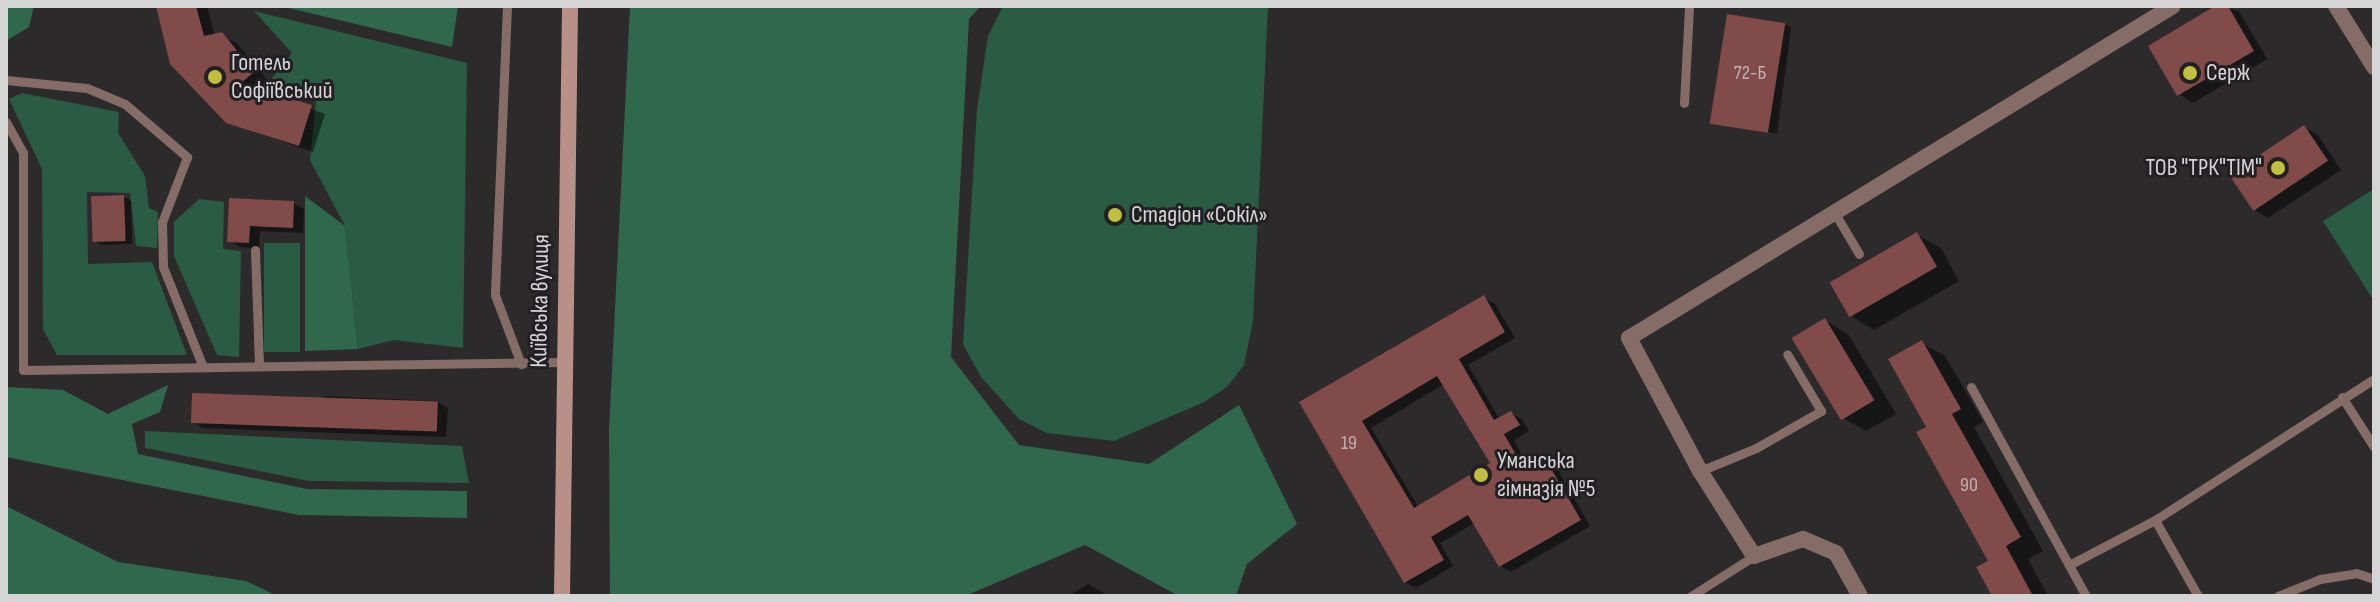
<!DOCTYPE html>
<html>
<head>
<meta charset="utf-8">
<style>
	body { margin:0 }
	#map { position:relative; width:2380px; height:602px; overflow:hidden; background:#2c2a2b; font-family:"Sofia Sans Condensed",sans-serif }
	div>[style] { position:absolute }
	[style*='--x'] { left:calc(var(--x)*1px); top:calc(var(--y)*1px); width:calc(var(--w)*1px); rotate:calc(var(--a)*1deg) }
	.green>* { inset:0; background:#2a5b44; transform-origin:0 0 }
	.forest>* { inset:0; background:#30684e }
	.shadow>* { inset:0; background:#0007 }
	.building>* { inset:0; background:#814b4a; transform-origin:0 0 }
	.service>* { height:9px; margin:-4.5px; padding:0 4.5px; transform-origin:4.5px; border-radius:4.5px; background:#856c66 }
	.minor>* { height:16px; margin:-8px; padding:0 8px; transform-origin:8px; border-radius:8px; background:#856c66 }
	.secondary>* { height:16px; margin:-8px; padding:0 8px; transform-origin:8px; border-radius:8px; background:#b89088 }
	.dots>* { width:22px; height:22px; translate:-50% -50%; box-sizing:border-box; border:4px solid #222022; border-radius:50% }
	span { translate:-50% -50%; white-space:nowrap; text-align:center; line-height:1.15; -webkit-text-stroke:6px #222022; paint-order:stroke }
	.number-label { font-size:20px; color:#c1b2b3 }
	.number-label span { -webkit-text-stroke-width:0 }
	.poi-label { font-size:24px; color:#d6d5d6 }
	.left { translate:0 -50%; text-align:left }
	.right { translate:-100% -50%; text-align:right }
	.street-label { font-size:24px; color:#d6d5d6 }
	.frame { position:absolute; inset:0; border:8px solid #d6d5d6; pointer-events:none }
</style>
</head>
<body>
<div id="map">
	<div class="green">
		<div style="clip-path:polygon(1003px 6px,1268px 6px,1253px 321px,1244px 365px,1227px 387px,1204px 402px,1114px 441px,1047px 433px,1019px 419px,981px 377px,963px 344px,977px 109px,988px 36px)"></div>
		<div style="clip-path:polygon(254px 11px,467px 63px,463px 348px,394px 340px,358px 349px,345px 226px,310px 160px,316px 101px,270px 81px,292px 53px)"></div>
		<div style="clip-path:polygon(22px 93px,119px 112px,118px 133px,145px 176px,149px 208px,158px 212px,157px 248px,136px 246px,130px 193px,87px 192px,88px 264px,152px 262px,187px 355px,57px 355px,43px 329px,42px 169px,9px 99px)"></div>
		<div style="clip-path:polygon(2374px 189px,2374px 301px,2323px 221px)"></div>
		<div style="clip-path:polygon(199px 199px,224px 202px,223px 249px,241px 251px,239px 357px,217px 355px,174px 256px,174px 222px)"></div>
		<div style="left:264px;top:243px;width:36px;height:109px"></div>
		<div style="clip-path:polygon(145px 431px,462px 446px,469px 483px,309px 481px,145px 448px)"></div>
	</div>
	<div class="forest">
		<div style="clip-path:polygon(6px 6px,34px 6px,29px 27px,6px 41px)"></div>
		<div style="clip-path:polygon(280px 6px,458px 6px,452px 47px)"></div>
		<div style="clip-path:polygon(630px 6px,981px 6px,969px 19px,951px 357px,1019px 445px,1149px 464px,1239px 405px,1297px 524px,1247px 564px,1236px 596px,1179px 596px,1085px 545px,965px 596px,610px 596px,609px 430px)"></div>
		<div style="clip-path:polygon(305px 196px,345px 226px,358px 349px,305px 351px)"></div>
		<div style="clip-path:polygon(168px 385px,160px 412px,132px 424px,138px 454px,307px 489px,467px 491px,467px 518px,299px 515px,6px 457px,6px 387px,63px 390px,108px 414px)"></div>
		<div style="clip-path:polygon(6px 506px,118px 562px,246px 581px,277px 596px,6px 596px)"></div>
	</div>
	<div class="shadow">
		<div style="clip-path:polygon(158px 6px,207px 6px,215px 36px,236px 42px,267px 80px,256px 89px,325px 114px,313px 152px,227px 122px)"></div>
		<div style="clip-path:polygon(2219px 6px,2239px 11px,2267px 59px,2193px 103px,2179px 94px)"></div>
		<div style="clip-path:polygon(1784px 24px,1791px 28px,1777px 134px,1718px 123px)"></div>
		<div style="clip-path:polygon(2304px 127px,2318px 135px,2341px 170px,2268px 218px,2254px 210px)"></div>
		<div style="clip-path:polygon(124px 197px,131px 201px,132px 244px,101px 245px,94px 241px)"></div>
		<div style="clip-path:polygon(231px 200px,293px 203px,304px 209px,303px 233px,260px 231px,259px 248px,240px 247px,229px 240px)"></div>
		<div style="clip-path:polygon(1917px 235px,1941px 248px,1959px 281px,1874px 330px,1851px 316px)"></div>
		<div style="clip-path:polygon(evenodd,1484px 298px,1495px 304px,1515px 338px,1468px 365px,1500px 420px,1511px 413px,1522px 419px,1529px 431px,1514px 440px,1527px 464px,1542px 455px,1553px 461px,1590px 526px,1511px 572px,1500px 566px,1475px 523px,1440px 543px,1453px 566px,1416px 588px,1405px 582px,1302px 403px,1484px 298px,1444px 384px,1493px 464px,1419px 508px,1371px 428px,1444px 384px)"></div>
		<div style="clip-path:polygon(1825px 320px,1848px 334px,1896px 414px,1866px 431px,1843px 418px)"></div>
		<div style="clip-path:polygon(1922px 343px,1945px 356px,1983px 422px,1974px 427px,2043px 551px,2028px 559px,2048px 596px,1994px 596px,1991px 562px,1928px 427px)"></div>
		<div style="clip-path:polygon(324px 396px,437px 401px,448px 408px,446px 437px,203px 428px,193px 422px,324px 402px)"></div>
		<div style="clip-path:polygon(1088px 584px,1109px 596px,1068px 596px)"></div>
	</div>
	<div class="building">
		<div style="clip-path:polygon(156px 6px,196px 6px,204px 36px,222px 32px,254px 72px,241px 83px,312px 105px,299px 146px,226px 123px,170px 64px)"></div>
		<div style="clip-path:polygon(2215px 6px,2228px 6px,2254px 51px,2177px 96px,2148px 46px)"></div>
		<div style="left:1727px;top:14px;width:59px;height:111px;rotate:9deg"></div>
		<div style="left:2304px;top:125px;width:43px;height:90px;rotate:56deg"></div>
		<div style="left:124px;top:195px;width:46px;height:33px;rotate:88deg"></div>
		<div style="clip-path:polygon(229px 198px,294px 201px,293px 228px,250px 226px,249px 243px,227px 242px)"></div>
		<div style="left:1917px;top:232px;width:40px;height:101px;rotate:60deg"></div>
		<div style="clip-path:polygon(evenodd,1484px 295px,1505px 332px,1459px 359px,1494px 420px,1511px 411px,1520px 425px,1504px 434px,1522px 465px,1542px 453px,1581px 520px,1499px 567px,1468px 515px,1431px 537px,1444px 560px,1404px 583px,1299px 402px,1484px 295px,1437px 376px,1490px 463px,1414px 508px,1362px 421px,1437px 376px)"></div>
		<div style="left:1825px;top:318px;width:96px;height:39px;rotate:59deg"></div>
		<div style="clip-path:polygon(1922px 340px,1961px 409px,1952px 414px,2021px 537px,2006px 546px,2033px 596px,1992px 596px,1976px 567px,1988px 561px,1916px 432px,1926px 427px,1888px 359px)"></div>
		<div style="left:192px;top:393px;width:246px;height:30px;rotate:2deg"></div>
	</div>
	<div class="service">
		<div style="--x:507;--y:6;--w:289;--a:92.4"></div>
		<div style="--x:495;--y:295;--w:74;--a:69.4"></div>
		<div style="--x:6;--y:80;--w:81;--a:5.6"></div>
		<div style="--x:87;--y:88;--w:41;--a:22.8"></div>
		<div style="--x:125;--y:104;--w:82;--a:40.5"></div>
		<div style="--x:187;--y:157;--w:70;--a:111"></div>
		<div style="--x:162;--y:222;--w:45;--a:88.7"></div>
		<div style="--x:163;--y:267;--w:108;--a:68.2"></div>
		<div style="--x:1684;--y:103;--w:97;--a:-87"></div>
		<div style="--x:6;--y:122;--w:35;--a:61"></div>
		<div style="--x:23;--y:153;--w:217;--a:90"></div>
		<div style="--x:23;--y:370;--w:539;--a:-0.85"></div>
		<div style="--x:1833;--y:210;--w:51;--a:59.4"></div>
		<div style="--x:255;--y:250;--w:116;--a:88"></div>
		<div style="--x:1971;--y:387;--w:239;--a:61.2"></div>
		<div style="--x:2342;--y:397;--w:59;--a:57.4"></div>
		<div style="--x:1700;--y:471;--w:61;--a:-22.3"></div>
		<div style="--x:1756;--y:448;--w:75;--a:-29.6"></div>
		<div style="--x:1821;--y:411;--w:66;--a:-120.8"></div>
		<div style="--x:2155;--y:520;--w:87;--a:60.5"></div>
		<div style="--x:2069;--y:565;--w:97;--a:-27.6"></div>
		<div style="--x:2155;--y:520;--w:260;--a:-32.8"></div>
		<div style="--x:1691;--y:596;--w:75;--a:-32.4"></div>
		<div style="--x:2278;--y:596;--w:45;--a:-22"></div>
		<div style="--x:2320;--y:579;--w:36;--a:-9"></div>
		<div style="--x:2356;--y:573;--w:19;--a:18"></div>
	</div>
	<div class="minor">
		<div style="--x:2336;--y:6;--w:72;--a:58.1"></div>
		<div style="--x:1860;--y:596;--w:49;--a:-119.2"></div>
		<div style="--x:1836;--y:553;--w:36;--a:-157"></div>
		<div style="--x:1803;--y:539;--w:52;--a:160.9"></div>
		<div style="--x:1754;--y:556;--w:101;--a:-122.4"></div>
		<div style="--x:1700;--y:471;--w:151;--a:-118.1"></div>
		<div style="--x:1629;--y:338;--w:637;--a:-31.4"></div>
	</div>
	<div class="secondary">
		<div style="--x:562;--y:596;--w:590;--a:-89.22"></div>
	</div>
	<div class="dots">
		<div style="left:2190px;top:73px;background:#c1be40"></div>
		<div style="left:215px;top:77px;background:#c1be40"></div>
		<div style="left:2278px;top:168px;background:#c1be40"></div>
		<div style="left:1115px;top:215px;background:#c1be40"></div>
		<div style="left:1481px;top:475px;background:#c1be40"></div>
	</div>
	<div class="number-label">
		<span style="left:1750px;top:73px">72-Б</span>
		<span style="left:1349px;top:443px">19</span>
		<span style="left:1969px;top:485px">90</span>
	</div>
	<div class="poi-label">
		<span class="left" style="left:231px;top:77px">Готель<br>Софіївський</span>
		<span class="left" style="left:2206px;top:73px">Серж</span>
		<span class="right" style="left:2262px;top:168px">ТОВ "ТРК"ТІМ"</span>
		<span class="left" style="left:1131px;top:215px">Стадіон «Сокіл»</span>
		<span class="left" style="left:1497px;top:475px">Уманська<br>гімназія №5</span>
	</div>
	<div class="street-label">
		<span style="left:540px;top:301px;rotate:-89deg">Київська вулиця</span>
	</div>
	<div class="frame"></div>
</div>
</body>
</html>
